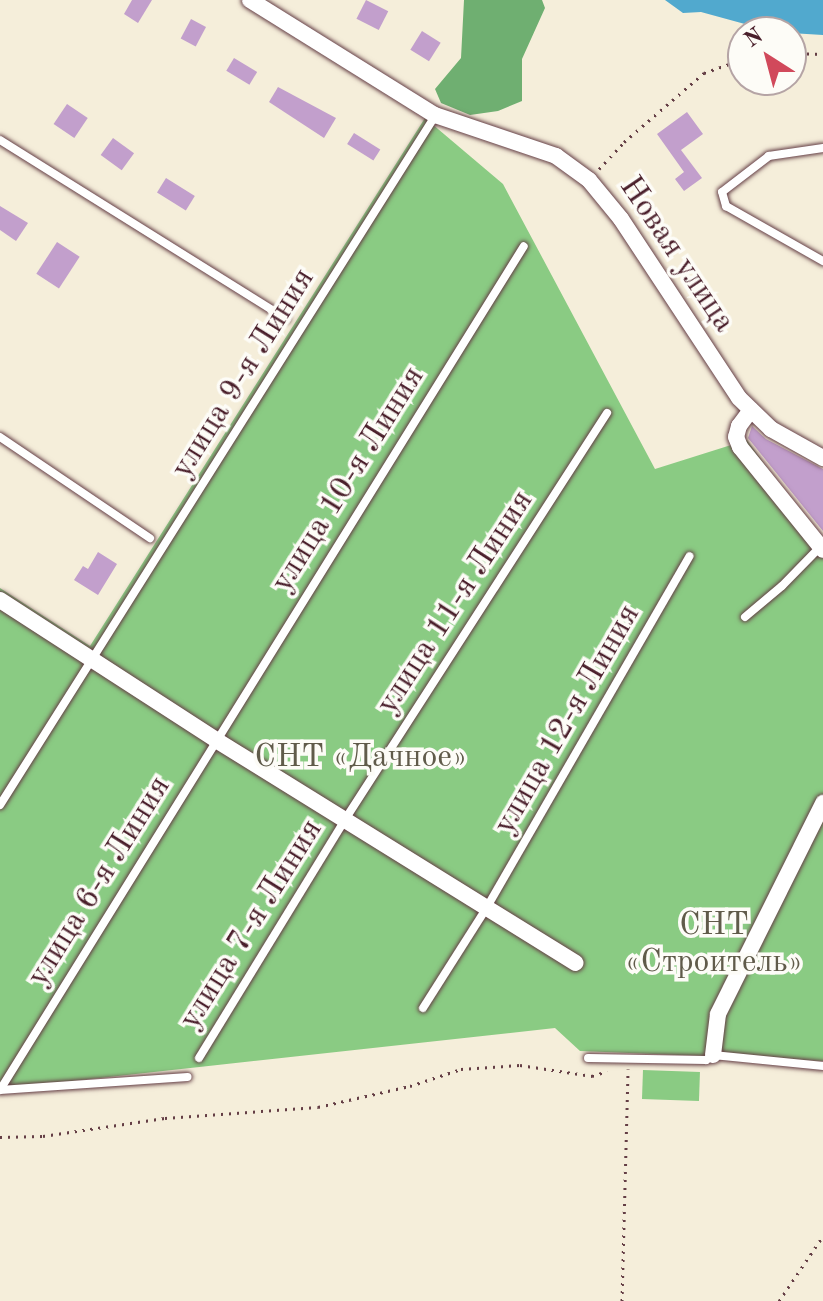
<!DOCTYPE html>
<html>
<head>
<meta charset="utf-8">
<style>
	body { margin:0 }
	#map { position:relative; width:823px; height:1301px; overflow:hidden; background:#f5eeda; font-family:"Old Standard TT",serif }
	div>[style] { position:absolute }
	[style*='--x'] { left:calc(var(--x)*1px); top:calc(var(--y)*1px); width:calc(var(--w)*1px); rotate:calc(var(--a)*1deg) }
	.green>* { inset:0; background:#8acb83; transform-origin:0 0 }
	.forest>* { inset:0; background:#6faf71 }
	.water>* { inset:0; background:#51a9ce }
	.building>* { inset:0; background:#c29fcc; transform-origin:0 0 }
	.path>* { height:3px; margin-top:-1.5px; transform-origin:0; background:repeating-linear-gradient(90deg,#643e45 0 2px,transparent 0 8px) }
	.roads { filter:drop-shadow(0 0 2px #643e45) drop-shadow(0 0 2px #643e45) }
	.service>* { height:8px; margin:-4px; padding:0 4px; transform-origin:4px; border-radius:4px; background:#fff }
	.minor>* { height:16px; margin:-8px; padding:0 8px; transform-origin:8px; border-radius:8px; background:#fff }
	span { translate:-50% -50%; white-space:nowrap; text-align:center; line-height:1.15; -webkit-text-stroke:7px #fdfcf7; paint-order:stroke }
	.street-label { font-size:32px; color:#4a1f2b }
	.park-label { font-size:32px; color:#605b4a }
	.north { position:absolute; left:727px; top:16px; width:80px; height:80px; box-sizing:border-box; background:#fdfcf7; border:2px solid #b5a4a5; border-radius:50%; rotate:324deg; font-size:22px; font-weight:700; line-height:32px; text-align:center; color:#4a1f2b }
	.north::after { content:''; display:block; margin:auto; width:28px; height:36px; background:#d1495b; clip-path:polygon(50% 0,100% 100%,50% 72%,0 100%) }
</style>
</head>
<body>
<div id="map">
	<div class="green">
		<div style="clip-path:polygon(425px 118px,503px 184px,655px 469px,747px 440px,823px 545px,823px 1061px,580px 1051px,555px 1028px,0 1089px,0 588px,90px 646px)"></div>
		<div style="left:643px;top:1070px;width:57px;height:29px;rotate:2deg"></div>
	</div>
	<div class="forest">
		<div style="clip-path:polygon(464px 0,542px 0,545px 8px,522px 59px,522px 101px,498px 111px,470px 115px,441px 103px,435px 89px,461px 58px)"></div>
	</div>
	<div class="water">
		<div style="clip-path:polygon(665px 0,823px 0,823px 35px,774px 32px,701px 12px,683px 13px)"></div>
	</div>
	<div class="building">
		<div style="clip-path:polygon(132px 0,152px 0,138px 23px,124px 14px)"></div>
		<div style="left:366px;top:0;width:25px;height:21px;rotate:27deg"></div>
		<div style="left:191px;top:19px;width:17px;height:22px;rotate:28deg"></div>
		<div style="left:422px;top:31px;width:22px;height:22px;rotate:32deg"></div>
		<div style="left:234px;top:58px;width:27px;height:15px;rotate:31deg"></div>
		<div style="clip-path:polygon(278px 87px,336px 118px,324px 138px,269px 102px)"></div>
		<div style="left:67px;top:104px;width:25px;height:24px;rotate:34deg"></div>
		<div style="clip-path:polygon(687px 112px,703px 134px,681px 150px,702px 178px,684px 191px,675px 179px,684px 172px,657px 134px)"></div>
		<div style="left:354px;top:133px;width:31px;height:13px;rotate:32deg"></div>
		<div style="left:113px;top:138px;width:26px;height:21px;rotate:36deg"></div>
		<div style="left:166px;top:178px;width:34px;height:17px;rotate:32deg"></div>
		<div style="clip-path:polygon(0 206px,28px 223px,16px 241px,0 230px)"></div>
		<div style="left:57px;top:242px;width:27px;height:38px;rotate:33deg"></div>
		<div style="clip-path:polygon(752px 426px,766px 439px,823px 469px,823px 531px,748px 438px)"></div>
		<div style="clip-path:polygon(98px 552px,117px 564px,98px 595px,74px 580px,83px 566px,88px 569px)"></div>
	</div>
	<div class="path">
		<div style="--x:791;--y:53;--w:32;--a:2"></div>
		<div style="--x:599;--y:169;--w:37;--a:-47"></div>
		<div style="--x:624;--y:142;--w:106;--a:-40.8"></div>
		<div style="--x:704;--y:73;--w:41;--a:-19.7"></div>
		<div style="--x:0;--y:1137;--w:43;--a:-1.3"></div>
		<div style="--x:43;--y:1136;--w:123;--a:-8.4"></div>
		<div style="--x:165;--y:1118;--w:153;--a:-4.1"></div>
		<div style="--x:318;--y:1107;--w:94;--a:-12.9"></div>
		<div style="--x:410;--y:1086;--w:54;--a:-18.4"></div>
		<div style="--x:461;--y:1069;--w:59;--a:-3.9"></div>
		<div style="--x:520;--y:1065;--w:73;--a:8.7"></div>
		<div style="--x:592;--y:1076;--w:16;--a:-18"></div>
		<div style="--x:622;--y:1301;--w:232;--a:-88.5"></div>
		<div style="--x:779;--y:1301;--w:78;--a:-55.9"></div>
	</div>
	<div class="roads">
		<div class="service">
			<div style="--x:0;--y:140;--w:337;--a:32"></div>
			<div style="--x:823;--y:148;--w:55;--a:171.6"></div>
			<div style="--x:769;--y:156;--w:59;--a:142.5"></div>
			<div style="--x:722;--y:192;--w:15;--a:74"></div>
			<div style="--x:726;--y:206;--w:112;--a:29.6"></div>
			<div style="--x:0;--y:437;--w:181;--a:34"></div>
			<div style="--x:745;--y:617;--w:48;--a:-40"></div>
			<div style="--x:782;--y:586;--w:54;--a:-45.7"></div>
			<div style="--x:0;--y:805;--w:815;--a:-57.73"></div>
			<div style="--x:423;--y:1008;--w:120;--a:-57.6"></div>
			<div style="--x:487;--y:907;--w:405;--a:-60"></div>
			<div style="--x:199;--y:1058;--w:281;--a:-58.5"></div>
			<div style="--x:346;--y:818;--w:482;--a:-57.2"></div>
			<div style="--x:588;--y:1058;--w:118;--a:1"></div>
			<div style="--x:706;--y:1060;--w:9;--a:-36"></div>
			<div style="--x:713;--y:1055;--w:111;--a:5.7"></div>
			<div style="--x:0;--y:1090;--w:993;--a:-58.17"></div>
			<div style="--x:0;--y:1090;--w:188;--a:-4"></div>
		</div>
		<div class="minor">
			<div style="--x:250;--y:0;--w:218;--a:31.9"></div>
			<div style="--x:435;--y:115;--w:128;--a:18.7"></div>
			<div style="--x:556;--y:156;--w:41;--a:36"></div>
			<div style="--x:589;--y:180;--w:50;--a:50.6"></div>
			<div style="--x:621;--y:219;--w:214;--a:56.6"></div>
			<div style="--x:739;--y:398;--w:45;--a:44.1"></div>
			<div style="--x:771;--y:429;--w:60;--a:29.1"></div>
			<div style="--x:751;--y:410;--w:20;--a:127"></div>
			<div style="--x:739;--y:426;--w:11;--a:105"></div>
			<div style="--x:736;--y:437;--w:11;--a:68"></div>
			<div style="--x:740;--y:447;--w:132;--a:51.1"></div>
			<div style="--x:0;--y:600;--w:257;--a:32.9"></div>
			<div style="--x:216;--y:740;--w:423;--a:31.8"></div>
			<div style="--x:713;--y:1055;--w:41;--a:-83"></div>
			<div style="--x:718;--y:1014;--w:236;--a:-63.5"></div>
		</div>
	</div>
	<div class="street-label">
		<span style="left:676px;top:255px;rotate:56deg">Новая улица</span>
		<span style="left:244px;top:374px;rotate:-58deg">улица 9-я Линия</span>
		<span style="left:349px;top:480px;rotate:-58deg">улица 10-я Линия</span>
		<span style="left:456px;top:603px;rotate:-57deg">улица 11-я Линия</span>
		<span style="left:568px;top:720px;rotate:-60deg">улица 12-я Линия</span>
		<span style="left:100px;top:882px;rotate:-58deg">улица 6-я Линия</span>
		<span style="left:252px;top:925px;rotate:-58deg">улица 7-я Линия</span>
	</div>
	<div class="park-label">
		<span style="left:361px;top:758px">СНТ «Дачное»</span>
		<span style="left:714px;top:945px">СНТ<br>«Строитель»</span>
	</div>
	<div class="north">N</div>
</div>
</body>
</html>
